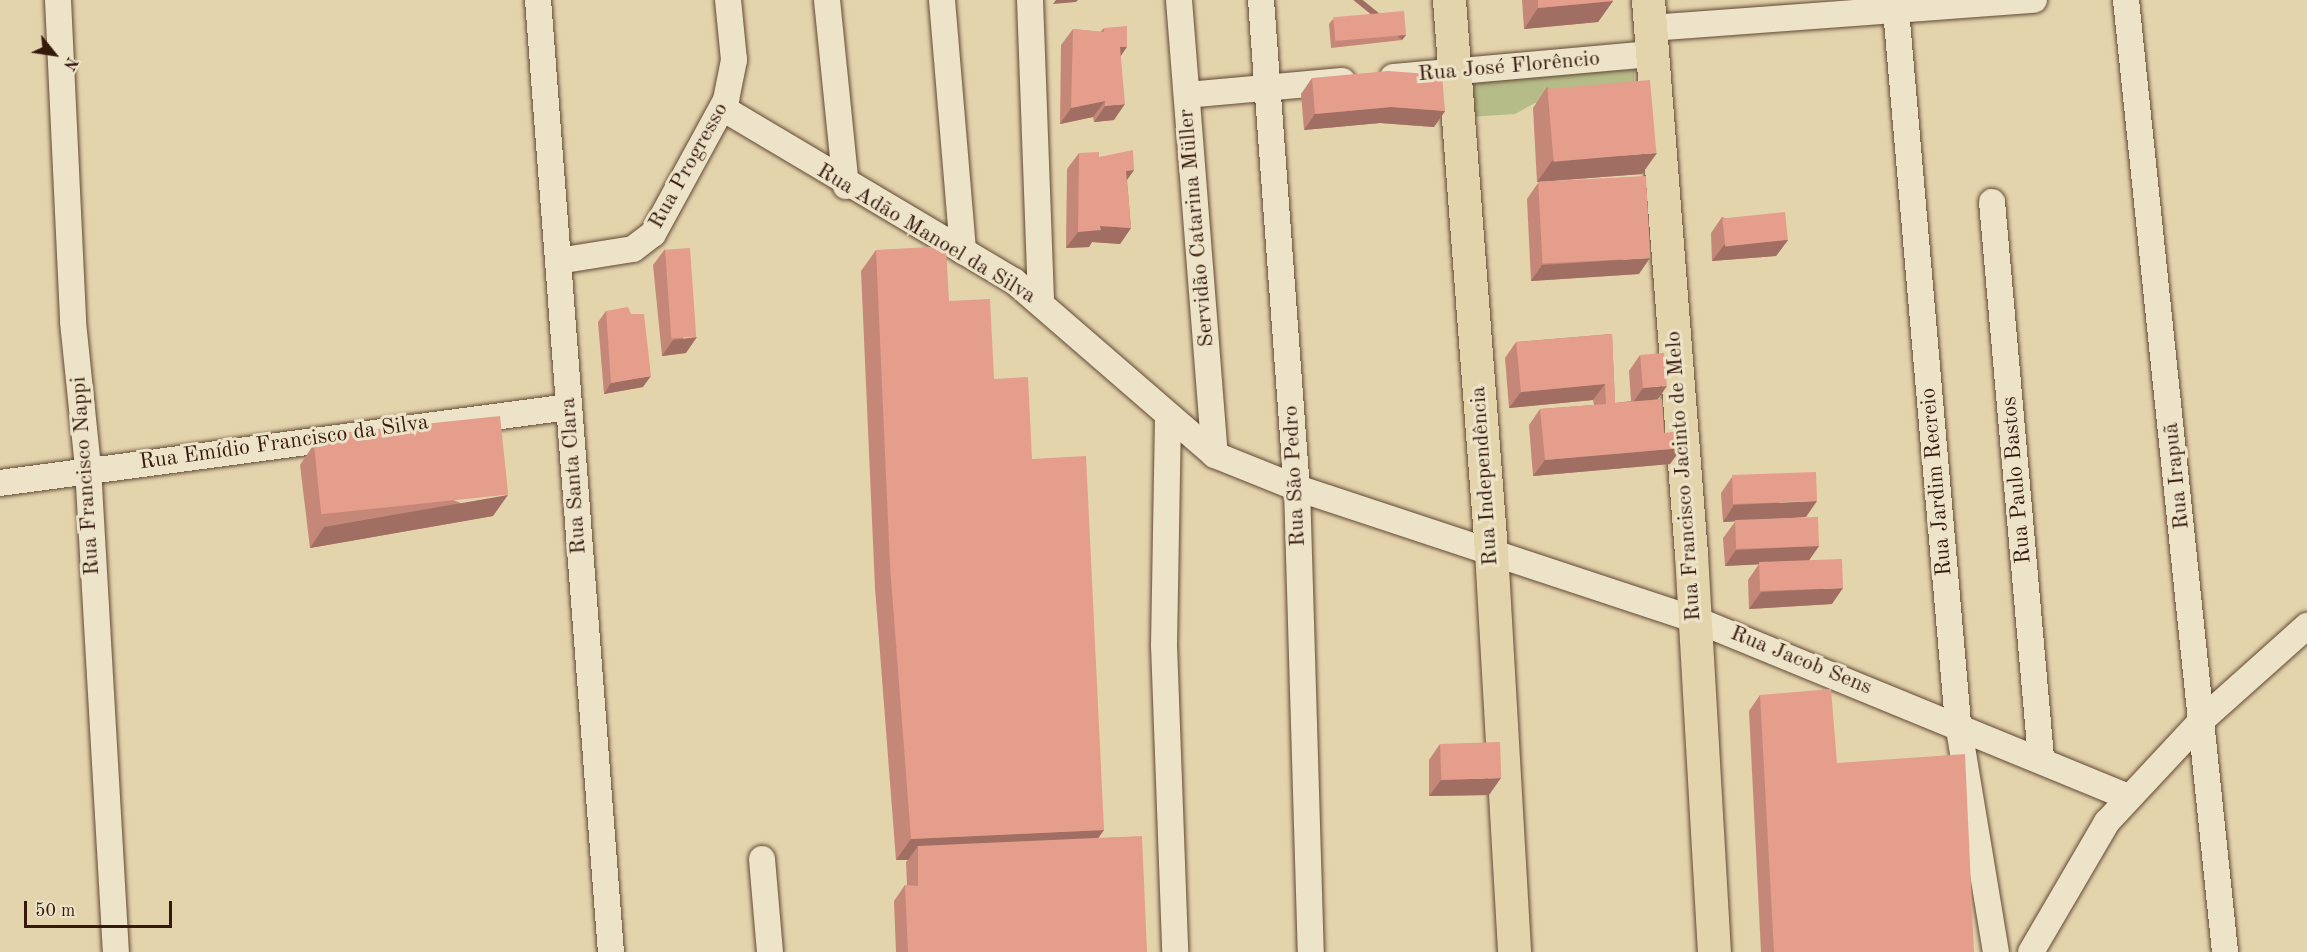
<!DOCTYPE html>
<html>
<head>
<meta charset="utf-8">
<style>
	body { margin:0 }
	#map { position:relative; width:2307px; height:952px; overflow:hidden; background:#e4d4ac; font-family:"Old Standard TT",serif }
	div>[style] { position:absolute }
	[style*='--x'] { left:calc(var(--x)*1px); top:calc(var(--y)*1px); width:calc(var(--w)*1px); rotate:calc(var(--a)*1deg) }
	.green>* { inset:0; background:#b6bc88 }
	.roads { filter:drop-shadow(0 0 2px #624835) drop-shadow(0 0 2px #624835) }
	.minor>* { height:26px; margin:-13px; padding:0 13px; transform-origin:13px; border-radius:13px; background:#ede3c9 }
	.major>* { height:33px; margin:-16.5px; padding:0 16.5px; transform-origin:16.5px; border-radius:16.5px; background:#e4d4ac }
	.wall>* { inset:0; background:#c58778 }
	.shaded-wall>* { inset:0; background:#a06e62; transform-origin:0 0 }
	.building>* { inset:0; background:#e59d8c; transform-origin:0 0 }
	span { translate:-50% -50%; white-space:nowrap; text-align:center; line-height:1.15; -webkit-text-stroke:6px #ede3c9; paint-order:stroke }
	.street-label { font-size:22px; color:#36190d }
	.north { position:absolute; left:24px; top:24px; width:60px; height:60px; -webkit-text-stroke:4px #ede3c9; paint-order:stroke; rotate:120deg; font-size:16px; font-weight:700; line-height:24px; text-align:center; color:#36190d }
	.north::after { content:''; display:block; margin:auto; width:21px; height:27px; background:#36190d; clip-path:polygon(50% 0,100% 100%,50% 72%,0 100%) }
	.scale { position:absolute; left:24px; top:901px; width:148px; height:27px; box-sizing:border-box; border:3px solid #36190d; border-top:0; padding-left:8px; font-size:18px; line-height:21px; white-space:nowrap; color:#36190d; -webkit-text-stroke:4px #ede3c9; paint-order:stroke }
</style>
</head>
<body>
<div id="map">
	<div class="green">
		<div style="clip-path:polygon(1634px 69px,1634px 96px,1535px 103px,1515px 114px,1469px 117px,1467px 83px)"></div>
	</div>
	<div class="roads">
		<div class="minor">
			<div style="--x:58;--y:0;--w:322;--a:87.3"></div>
			<div style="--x:73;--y:322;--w:147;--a:84.1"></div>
			<div style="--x:88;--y:468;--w:485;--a:86.7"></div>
			<div style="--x:538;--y:0;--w:955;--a:85.62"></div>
			<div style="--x:827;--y:0;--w:187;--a:84.2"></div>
			<div style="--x:942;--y:0;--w:252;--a:85.2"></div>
			<div style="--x:1030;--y:0;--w:303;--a:87.9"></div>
			<div style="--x:1179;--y:0;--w:456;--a:85.5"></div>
			<div style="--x:1261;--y:0;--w:489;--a:85.8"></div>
			<div style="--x:1297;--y:488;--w:464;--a:88.3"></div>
			<div style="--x:2126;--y:0;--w:957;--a:84.06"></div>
			<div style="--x:1896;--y:10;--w:716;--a:85.03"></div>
			<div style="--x:1958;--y:723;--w:232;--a:80.6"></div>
			<div style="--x:1650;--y:28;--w:385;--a:-4.2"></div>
			<div style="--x:1393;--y:77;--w:260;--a:-5.1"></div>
			<div style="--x:1187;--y:95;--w:156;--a:-5.2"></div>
			<div style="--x:724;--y:109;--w:337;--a:30.7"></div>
			<div style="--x:1014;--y:281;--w:266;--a:40.9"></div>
			<div style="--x:1215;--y:455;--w:88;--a:21.9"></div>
			<div style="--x:1297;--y:488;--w:418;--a:18.3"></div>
			<div style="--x:1694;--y:619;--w:469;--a:22.3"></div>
			<div style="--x:1992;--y:202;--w:558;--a:84.96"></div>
			<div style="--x:558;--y:261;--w:76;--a:-9.1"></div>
			<div style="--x:633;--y:249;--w:25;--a:-37"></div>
			<div style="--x:653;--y:234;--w:153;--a:-61.4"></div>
			<div style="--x:726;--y:100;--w:41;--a:-78.7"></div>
			<div style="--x:734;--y:60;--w:60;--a:-95.7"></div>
			<div style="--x:1168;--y:417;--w:228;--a:91"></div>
			<div style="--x:1164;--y:645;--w:307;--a:87.9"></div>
			<div style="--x:0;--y:483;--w:574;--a:-7.61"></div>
			<div style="--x:762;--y:859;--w:93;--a:85.1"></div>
			<div style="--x:2031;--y:952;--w:151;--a:-59.7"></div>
			<div style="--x:2107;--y:822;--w:141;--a:-47"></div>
			<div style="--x:2203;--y:719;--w:140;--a:-41.8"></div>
		</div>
		<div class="major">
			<div style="--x:1449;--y:0;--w:553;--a:85.64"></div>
			<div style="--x:1491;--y:551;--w:402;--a:86.7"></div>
			<div style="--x:1648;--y:0;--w:556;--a:85.56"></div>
			<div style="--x:1691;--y:554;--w:399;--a:86.7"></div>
		</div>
	</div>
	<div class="wall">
		<div style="clip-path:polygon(1522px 0,1613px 0,1613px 1px,1598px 22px,1524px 29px)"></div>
		<div style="clip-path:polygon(1333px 19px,1406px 35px,1402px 40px,1331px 48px,1329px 24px)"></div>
		<div style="clip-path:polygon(1104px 28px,1121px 56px,1114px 120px,1094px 122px,1093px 117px,1060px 124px,1061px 45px,1073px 29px,1100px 32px)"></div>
		<div style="clip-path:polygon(1312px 78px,1445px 111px,1434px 127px,1380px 123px,1304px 130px,1301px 94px)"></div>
		<div style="clip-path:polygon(1547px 87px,1642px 174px,1537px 182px,1533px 108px)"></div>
		<div style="clip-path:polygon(1079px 153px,1099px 157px,1134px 170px,1127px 180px,1131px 228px,1120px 244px,1092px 242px,1089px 247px,1066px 248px,1067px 169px)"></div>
		<div style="clip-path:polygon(1538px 183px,1639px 274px,1531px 281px,1527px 199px)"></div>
		<div style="clip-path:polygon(1722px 217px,1788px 240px,1776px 256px,1712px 261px,1711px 233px)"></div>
		<div style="clip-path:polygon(665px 249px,686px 353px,662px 356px,653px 265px)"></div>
		<div style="clip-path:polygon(876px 250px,949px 301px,994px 379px,1032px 459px,1104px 830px,1098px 838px,1147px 952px,896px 952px,894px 901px,905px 885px,907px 885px,906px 862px,908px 860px,896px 860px,875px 588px,861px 271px)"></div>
		<div style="clip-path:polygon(606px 311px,643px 387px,604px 394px,598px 322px)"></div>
		<div style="clip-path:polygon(1612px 334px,1615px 403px,1631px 401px,1629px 371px,1640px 355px,1658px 399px,1670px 464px,1533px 476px,1529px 425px,1540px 409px,1594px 405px,1593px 400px,1509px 408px,1505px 358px,1516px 342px)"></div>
		<div style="clip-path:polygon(314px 444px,493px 516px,310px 548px,300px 465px)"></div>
		<div style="clip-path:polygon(1732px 477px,1806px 517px,1723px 522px,1721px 493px)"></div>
		<div style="clip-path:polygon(1735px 522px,1819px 546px,1808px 561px,1832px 604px,1749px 609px,1748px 580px,1759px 564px,1725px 566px,1723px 538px)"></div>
		<div style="clip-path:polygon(1760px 695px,1837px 763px,1974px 952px,1761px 952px,1749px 711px)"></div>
		<div style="clip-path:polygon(1440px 744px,1489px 795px,1429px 796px,1429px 760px)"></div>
	</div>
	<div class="shaded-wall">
		<div style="clip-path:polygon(1056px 0,1078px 0,1076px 2px,1053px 4px)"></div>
		<div style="clip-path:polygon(1613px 1px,1598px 22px,1524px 29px,1538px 8px)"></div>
		<div style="left:1406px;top:35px;width:6px;height:71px;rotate:129deg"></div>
		<div style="clip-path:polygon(1120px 47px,1127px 47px,1116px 63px)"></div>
		<div style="clip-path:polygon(1105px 101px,1093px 117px,1060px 124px,1071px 108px)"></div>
		<div style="clip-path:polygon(1125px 104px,1114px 120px,1094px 122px,1105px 106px)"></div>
		<div style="clip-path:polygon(1391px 107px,1445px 111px,1434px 127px,1380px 123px,1304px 130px,1315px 114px)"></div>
		<div style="clip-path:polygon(1657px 153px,1642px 174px,1537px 182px,1552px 161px)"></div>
		<div style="clip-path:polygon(1134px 170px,1122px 187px,1126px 171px)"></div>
		<div style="clip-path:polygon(1100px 226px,1131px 228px,1120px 244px,1092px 242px,1089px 247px,1066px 248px,1078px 232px)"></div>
		<div style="clip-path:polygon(1788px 240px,1776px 256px,1712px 261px,1724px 245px)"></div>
		<div style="clip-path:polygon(1650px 258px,1639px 274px,1531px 281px,1542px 265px)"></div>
		<div style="clip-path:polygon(697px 337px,686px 353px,662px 356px,673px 340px)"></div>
		<div style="clip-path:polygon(651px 376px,643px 387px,604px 394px,611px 383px)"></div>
		<div style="clip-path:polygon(1605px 384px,1593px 400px,1509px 408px,1521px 392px)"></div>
		<div style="clip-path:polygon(1667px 386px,1656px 402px,1632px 404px,1643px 388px)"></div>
		<div style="clip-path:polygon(1682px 448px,1670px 464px,1533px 476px,1545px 460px)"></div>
		<div style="clip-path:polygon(508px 495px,493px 516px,310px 548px,324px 527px)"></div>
		<div style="clip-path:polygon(1817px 501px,1806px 517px,1723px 522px,1734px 505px)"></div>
		<div style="clip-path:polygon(1819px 546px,1808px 562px,1725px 566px,1736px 550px)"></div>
		<div style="clip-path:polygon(1843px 588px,1832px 604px,1749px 609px,1761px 592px)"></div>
		<div style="clip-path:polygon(1501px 778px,1489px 795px,1429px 796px,1441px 780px)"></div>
		<div style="clip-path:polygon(1104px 830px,1089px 851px,918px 846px,908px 860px,896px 860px,911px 839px)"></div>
	</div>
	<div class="building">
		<div style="clip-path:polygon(1538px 0,1613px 0,1613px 1px,1538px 8px)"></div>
		<div style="left:1404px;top:11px;width:24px;height:71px;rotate:85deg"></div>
		<div style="clip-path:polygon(1127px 26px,1127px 47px,1120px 47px,1125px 104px,1105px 106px,1105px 101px,1071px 108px,1073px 29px,1104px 32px,1104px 28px)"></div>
		<div style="clip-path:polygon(1388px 71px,1442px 75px,1445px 111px,1391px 107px,1315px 114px,1312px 78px)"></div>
		<div style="left:1650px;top:80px;width:73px;height:103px;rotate:85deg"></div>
		<div style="clip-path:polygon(1133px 150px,1134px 170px,1126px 171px,1131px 228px,1100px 226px,1101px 230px,1078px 232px,1079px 153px,1099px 152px,1099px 157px)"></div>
		<div style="left:1646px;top:176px;width:82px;height:108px;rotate:87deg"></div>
		<div style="left:1785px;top:212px;width:28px;height:63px;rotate:84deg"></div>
		<div style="clip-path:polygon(946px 246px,949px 301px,990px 299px,994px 379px,1028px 377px,1032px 459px,1086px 456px,1104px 830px,911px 839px,890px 566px,876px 250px)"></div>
		<div style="left:690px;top:248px;width:89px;height:25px;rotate:86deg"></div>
		<div style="clip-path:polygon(628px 307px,631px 314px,644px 314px,651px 376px,611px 383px,606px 311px)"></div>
		<div style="clip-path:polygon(1612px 334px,1615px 403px,1662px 399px,1664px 433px,1680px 431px,1682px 448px,1545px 460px,1540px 409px,1606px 404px,1605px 384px,1521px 392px,1516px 342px)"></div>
		<div style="left:1664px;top:353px;width:33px;height:24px;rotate:85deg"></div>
		<div style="left:500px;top:416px;width:79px;height:188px;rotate:84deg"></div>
		<div style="left:1816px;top:472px;width:29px;height:84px;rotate:88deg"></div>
		<div style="left:1818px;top:517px;width:29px;height:83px;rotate:88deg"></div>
		<div style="left:1842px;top:559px;width:29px;height:83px;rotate:88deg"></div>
		<div style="clip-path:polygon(1831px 689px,1837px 763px,1965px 754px,1974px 952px,1774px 952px,1760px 695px)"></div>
		<div style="left:1500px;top:742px;width:36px;height:60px;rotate:88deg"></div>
		<div style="clip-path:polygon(1142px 836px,1147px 952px,908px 952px,905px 885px,918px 886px,918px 846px)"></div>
	</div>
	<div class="street-label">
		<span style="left:1509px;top:67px;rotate:-5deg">Rua José Florêncio</span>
		<span style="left:689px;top:166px;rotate:-61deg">Rua Progresso</span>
		<span style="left:1197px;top:228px;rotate:-95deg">Servidão Catarina Müller</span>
		<span style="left:926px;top:234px;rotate:31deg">Rua Adão Manoel da Silva</span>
		<span style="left:284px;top:443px;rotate:-8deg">Rua Emídio Francisco da Silva</span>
		<span style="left:86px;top:476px;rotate:-94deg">Rua Francisco Nappi</span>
		<span style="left:574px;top:476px;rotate:-94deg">Rua Santa Clara</span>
		<span style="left:1295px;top:476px;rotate:-93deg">Rua São Pedro</span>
		<span style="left:1485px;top:476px;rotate:-94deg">Rua Independência</span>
		<span style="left:1684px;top:476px;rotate:-94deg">Rua Francisco Jacinto de Melo</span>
		<span style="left:2177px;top:476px;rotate:-96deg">Rua Irapuã</span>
		<span style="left:2017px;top:480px;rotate:-95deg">Rua Paulo Bastos</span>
		<span style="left:1937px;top:482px;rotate:-95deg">Rua Jardim Recreio</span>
		<span style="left:1801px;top:661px;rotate:22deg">Rua Jacob Sens</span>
	</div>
	<div class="north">N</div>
	<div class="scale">50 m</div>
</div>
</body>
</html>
